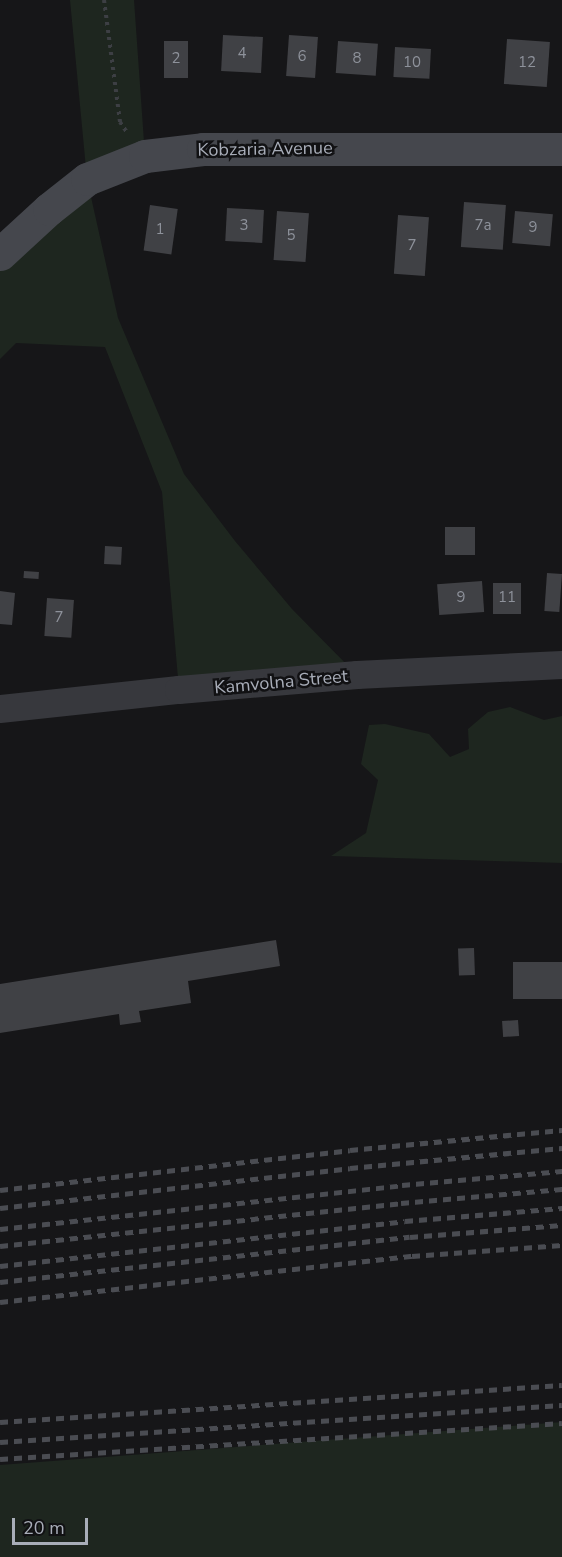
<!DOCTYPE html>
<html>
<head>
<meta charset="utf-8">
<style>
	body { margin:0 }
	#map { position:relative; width:562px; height:1557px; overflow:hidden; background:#161618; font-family:"Nunito Sans",sans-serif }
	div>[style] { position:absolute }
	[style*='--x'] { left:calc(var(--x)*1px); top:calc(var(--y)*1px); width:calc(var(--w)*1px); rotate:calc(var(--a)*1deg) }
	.green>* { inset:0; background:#1e261f }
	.building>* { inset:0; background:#404145; transform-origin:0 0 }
	.path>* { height:4px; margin-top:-2px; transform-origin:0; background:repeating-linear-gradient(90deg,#3d3f44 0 3px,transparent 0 7.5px) }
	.minor>* { height:28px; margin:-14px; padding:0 14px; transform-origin:14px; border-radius:14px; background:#37383d }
	.secondary>* { height:33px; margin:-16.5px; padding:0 16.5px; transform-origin:16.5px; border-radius:16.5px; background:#45474d }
	.rail>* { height:4.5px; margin-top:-2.25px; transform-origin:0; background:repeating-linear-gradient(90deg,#4a4c52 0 8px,transparent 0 14px) }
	span { translate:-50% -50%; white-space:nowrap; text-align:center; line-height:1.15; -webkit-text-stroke:5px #111113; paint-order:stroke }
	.number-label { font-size:15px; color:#8e929b }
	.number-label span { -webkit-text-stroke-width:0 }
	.street-label { font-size:18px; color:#a8adb8 }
	.scale { position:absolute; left:12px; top:1518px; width:76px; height:27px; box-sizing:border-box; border:3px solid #a8adb8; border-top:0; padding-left:8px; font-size:18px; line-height:21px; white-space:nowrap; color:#a8adb8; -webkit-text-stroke:4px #111113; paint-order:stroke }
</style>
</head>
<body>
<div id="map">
	<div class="green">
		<div style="clip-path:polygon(70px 0,134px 0,145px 156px,87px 179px,118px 318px,184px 474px,235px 541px,292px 609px,357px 675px,179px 690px,162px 492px,105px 347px,16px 343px,0 359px,0 254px,87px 179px)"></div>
		<div style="clip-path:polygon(510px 707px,544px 720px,562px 716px,562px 863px,331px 856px,366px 833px,378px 780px,361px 764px,369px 725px,385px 724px,429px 734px,450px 757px,469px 749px,468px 729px,488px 712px)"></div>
		<div style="clip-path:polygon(562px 1422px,562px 1557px,0 1557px,0 1465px)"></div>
	</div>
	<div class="building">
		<div style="left:223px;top:35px;width:40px;height:36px;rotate:3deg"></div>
		<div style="left:289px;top:35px;width:29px;height:41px;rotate:4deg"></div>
		<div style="left:507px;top:39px;width:43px;height:45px;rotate:4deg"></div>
		<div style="left:164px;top:41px;width:24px;height:37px"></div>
		<div style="left:338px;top:41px;width:40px;height:32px;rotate:4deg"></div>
		<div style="left:395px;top:47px;width:36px;height:30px;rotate:3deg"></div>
		<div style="left:464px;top:202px;width:42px;height:45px;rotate:4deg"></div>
		<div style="left:150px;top:205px;width:28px;height:46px;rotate:8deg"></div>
		<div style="left:227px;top:208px;width:37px;height:33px;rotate:3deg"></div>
		<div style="left:277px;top:211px;width:32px;height:49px;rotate:4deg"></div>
		<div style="left:515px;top:211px;width:38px;height:32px;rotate:5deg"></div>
		<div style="left:398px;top:215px;width:31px;height:59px;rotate:4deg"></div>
		<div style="left:445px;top:527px;width:30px;height:28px"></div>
		<div style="left:105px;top:546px;width:17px;height:18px;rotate:3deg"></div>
		<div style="left:24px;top:571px;width:15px;height:7px;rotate:4deg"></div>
		<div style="left:547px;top:573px;width:15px;height:38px;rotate:4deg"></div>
		<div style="left:482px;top:581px;width:31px;height:45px;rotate:86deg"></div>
		<div style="left:493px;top:583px;width:28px;height:31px"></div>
		<div style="clip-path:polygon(0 591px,15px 593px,12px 625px,0 624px)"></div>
		<div style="left:47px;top:598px;width:27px;height:38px;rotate:4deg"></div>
		<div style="clip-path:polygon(276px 940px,280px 966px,188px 981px,191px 1003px,139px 1011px,141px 1022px,120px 1025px,119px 1014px,0 1033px,0 984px)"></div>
		<div style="left:474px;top:948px;width:27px;height:16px;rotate:88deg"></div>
		<div style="left:562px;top:962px;width:37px;height:49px;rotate:90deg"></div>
		<div style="left:518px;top:1020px;width:16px;height:16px;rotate:86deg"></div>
	</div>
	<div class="path">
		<div style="--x:104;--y:0;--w:123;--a:82.5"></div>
		<div style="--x:120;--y:122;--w:14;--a:56"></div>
	</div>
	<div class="minor">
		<div style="--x:0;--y:709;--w:180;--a:-6.1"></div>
		<div style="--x:179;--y:690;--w:179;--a:-4.8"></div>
		<div style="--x:357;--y:675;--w:205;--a:-2.8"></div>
	</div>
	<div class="secondary">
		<div style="--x:0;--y:254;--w:67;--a:-42.6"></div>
		<div style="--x:49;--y:209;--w:48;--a:-38.3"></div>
		<div style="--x:87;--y:179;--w:62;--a:-21.6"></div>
		<div style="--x:145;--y:156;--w:58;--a:-6.9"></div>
		<div style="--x:203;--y:149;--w:359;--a:0"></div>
	</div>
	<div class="rail">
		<div style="--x:0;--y:1190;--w:352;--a:-6.5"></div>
		<div style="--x:350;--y:1150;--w:213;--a:-5.4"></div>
		<div style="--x:0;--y:1208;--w:352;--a:-6.5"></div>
		<div style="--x:350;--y:1168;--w:213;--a:-5.4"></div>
		<div style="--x:0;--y:1229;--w:404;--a:-6.2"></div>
		<div style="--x:402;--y:1185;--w:161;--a:-5"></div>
		<div style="--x:0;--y:1246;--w:403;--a:-6.1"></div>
		<div style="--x:401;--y:1203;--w:162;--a:-5"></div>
		<div style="--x:0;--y:1266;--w:407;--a:-6.3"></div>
		<div style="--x:405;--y:1221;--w:158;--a:-4.7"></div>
		<div style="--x:0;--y:1282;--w:412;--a:-6.3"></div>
		<div style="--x:410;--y:1237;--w:152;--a:-4.5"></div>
		<div style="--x:0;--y:1302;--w:415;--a:-6.4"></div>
		<div style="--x:412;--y:1256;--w:150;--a:-4.2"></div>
		<div style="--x:0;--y:1422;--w:563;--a:-3.77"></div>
		<div style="--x:0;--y:1442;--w:563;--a:-3.77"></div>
		<div style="--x:0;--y:1459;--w:563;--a:-3.67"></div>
	</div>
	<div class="number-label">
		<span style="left:242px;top:54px">4</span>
		<span style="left:302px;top:57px">6</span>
		<span style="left:176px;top:59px">2</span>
		<span style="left:357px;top:59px">8</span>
		<span style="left:412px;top:63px">10</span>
		<span style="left:527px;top:63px">12</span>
		<span style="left:244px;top:226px">3</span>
		<span style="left:483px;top:226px">7а</span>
		<span style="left:533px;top:228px">9</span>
		<span style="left:160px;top:230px">1</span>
		<span style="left:291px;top:236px">5</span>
		<span style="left:412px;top:246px">7</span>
		<span style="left:461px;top:598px">9</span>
		<span style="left:507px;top:598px">11</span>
		<span style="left:59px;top:618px">7</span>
	</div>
	<div class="street-label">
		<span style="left:265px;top:149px;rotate:-1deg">Kobzaria Avenue</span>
		<span style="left:281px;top:682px;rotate:-5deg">Kamvolna Street</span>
	</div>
	<div class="scale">20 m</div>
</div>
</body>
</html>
